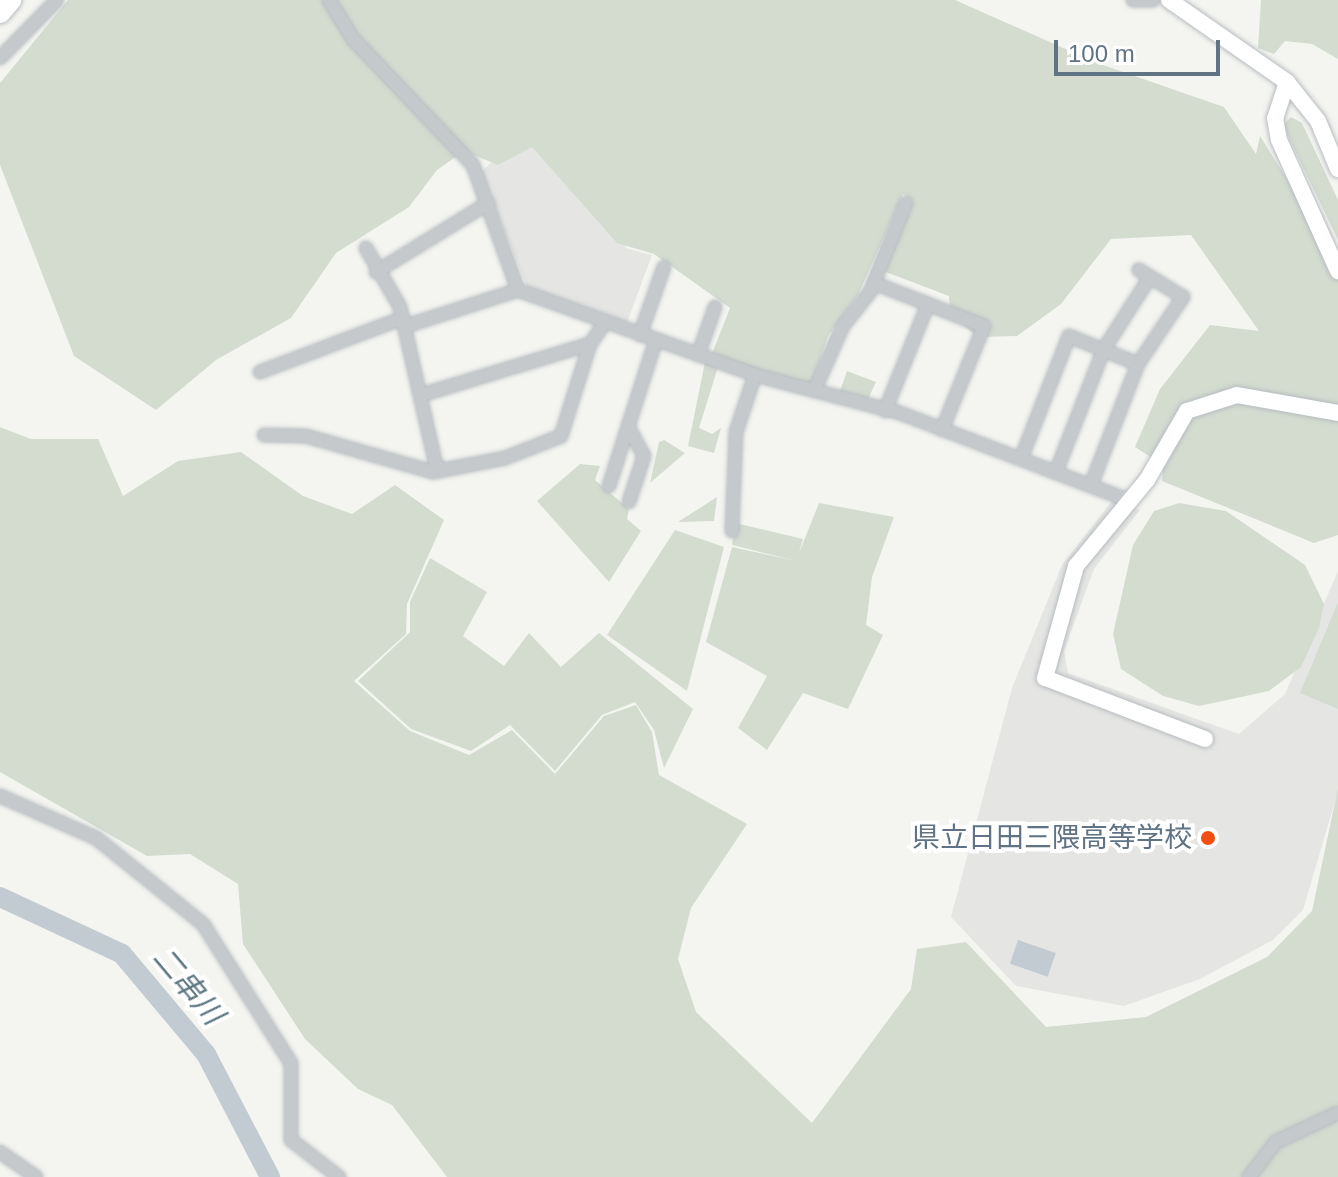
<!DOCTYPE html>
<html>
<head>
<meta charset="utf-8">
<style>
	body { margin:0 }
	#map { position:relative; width:1338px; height:1177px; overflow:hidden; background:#f4f5f0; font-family:Helvetica,"Noto Sans JP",sans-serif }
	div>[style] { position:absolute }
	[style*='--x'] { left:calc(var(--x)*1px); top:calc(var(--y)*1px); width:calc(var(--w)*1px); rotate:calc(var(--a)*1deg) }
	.built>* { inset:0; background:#e5e6e3 }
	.green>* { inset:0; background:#d4dcd0 }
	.water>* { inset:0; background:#c1cbd1; transform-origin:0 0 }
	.river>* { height:20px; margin:-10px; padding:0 10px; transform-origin:10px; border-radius:10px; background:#c1cbd1 }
	.roads { filter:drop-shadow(0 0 2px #b7bcc1) drop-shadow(0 0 2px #b7bcc1) }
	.street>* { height:12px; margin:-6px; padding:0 6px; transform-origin:6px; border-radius:6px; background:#c6c9cc }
	.secondary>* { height:16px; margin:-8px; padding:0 8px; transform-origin:8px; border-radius:8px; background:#fff }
	.highway>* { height:22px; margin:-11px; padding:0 11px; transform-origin:11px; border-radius:11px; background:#fff }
	.dots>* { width:22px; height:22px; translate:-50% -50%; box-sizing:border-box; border:4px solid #fff; border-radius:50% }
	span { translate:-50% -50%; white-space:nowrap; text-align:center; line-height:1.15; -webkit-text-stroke:8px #fff; paint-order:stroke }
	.poi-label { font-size:28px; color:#607384 }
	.right { translate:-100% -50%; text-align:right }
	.water-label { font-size:30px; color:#5c7682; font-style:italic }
	.scale { position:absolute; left:1054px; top:40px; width:166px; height:36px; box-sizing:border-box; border:4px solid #607384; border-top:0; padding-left:10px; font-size:24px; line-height:28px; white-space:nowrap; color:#607384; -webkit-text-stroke:6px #fff; paint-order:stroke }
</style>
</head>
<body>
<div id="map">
	<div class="built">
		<div style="clip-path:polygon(547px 111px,679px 169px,625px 248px,652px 255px,625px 328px,527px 286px,481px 172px)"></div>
		<div style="clip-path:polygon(1112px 501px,1140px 510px,1094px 569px,1064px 651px,1068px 673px,1239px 734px,1285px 694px,1338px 571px,1338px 791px,1303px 910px,1273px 940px,1200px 979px,1124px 1006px,1016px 986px,951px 917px,1012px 688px,1062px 565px)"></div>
	</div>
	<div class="green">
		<div style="clip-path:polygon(68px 0,955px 0,1097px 63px,1224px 107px,1256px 154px,1260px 136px,1338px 261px,1338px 535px,1314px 543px,1162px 481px,1163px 465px,1135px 447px,1160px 389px,1210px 325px,1259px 331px,1191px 235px,1111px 239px,1061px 304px,1017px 336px,977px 337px,950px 313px,949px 296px,883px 271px,912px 200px,903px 194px,858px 295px,828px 336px,811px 386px,711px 356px,730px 308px,654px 254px,617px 243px,532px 147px,498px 165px,464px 151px,437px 170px,409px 207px,336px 253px,291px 318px,216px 360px,156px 410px,74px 356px,0 165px,0 83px)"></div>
		<div style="clip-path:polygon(1261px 0,1338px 0,1338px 59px,1312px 44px,1285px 41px,1274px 54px,1258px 48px)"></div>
		<div style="clip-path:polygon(1291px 117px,1302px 123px,1338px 200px,1338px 240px,1287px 134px,1284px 124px)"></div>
		<div style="clip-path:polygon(705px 362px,718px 367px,699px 428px,712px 434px,721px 428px,714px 453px,688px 446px)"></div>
		<div style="clip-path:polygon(847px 371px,876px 382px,868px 399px,840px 391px)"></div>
		<div style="clip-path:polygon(0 427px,31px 439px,98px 439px,123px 496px,178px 461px,241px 452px,303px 496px,352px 514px,395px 485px,444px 520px,407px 604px,406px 634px,354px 681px,410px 731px,469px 755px,512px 730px,555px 774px,604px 716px,636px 705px,652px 732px,659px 775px,747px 824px,691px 908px,678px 959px,696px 1012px,812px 1123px,911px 989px,917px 949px,966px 942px,1046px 1027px,1146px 1017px,1267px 957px,1312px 911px,1338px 788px,1338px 1177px,447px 1177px,392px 1105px,358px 1089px,305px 1039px,243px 944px,238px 884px,190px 854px,147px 856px,0 772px)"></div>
		<div style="clip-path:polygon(664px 440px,685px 453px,650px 483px,659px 442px)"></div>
		<div style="clip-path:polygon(580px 464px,600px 466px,595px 480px,629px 509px,627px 519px,641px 531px,609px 582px,537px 501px)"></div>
		<div style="clip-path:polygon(717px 497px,714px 521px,678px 522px)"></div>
		<div style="clip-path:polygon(819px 503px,894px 517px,872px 577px,866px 625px,883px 635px,848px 709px,803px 693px,767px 750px,738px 728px,767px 676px,706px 642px,732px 547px,796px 561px,732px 545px,735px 523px,803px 539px,799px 553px)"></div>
		<div style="clip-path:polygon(1179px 503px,1226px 511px,1305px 565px,1324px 604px,1319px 628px,1301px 667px,1269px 691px,1199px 706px,1163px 696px,1121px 669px,1113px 634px,1133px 545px,1154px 511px)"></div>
		<div style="clip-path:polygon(675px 530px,724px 547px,687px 691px,607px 635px)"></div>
		<div style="clip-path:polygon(430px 558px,487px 592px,463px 636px,504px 666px,529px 633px,561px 667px,599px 633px,693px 709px,664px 768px,654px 730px,635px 702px,602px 715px,555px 771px,510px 725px,471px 751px,411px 729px,358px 681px,410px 632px,410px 602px)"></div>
		<div style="clip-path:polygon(1338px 602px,1338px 709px,1300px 693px)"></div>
	</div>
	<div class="water">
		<div style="left:1018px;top:940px;width:40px;height:25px;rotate:19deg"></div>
	</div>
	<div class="river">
		<div style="--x:0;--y:897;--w:135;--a:25"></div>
		<div style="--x:122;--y:954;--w:131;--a:50"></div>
		<div style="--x:206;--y:1054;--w:139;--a:62.5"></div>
	</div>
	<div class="roads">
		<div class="street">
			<div style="--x:329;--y:0;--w:46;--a:58.4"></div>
			<div style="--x:353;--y:39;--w:174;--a:46.4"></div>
			<div style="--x:473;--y:165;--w:133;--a:70.2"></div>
			<div style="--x:1133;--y:0;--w:20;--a:0"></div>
			<div style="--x:0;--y:58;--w:81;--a:-45.5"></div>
			<div style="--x:366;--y:248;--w:68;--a:60"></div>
			<div style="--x:400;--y:307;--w:162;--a:77.2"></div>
			<div style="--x:436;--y:465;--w:9;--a:32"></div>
			<div style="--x:376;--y:272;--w:132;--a:-31.6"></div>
			<div style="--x:874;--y:283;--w:118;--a:21.4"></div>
			<div style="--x:984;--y:326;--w:112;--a:112"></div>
			<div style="--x:406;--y:326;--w:118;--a:-17.8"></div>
			<div style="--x:518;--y:290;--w:252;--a:19.7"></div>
			<div style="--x:755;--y:375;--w:150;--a:14.7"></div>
			<div style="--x:900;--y:413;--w:244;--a:20.9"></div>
			<div style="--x:640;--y:335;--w:72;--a:-70.6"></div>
			<div style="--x:698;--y:355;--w:51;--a:-70.5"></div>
			<div style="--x:260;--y:372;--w:153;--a:-20.7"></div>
			<div style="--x:814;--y:391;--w:71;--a:-66"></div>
			<div style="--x:843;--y:326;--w:43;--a:-51.5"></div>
			<div style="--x:870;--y:292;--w:96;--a:-68"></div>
			<div style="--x:421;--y:395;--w:177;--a:-16.8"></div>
			<div style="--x:885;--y:411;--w:115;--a:-68.1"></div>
			<div style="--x:628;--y:426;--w:34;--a:62"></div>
			<div style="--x:644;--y:456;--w:48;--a:108.1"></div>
			<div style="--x:264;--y:435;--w:42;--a:1.4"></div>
			<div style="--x:306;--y:436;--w:132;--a:15.8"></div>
			<div style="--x:433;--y:472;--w:73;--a:-11"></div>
			<div style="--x:505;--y:458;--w:60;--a:-21.4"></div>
			<div style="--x:561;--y:436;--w:96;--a:-72.5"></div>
			<div style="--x:590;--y:344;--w:24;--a:-55"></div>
			<div style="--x:1021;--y:459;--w:132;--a:-68.7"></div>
			<div style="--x:1069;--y:336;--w:74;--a:22.1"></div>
			<div style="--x:1056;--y:472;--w:132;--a:-68.7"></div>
			<div style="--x:1104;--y:349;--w:85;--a:-57.4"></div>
			<div style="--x:1091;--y:485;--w:130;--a:-68.8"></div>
			<div style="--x:1138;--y:364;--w:81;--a:-56.1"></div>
			<div style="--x:1183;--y:297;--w:52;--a:-148.5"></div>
			<div style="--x:609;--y:486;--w:153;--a:-72.2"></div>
			<div style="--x:732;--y:531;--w:99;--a:-87.7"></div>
			<div style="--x:736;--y:432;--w:60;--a:-71.6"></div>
			<div style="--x:0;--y:796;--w:105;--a:23.6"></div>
			<div style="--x:96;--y:838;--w:137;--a:38.8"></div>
			<div style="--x:203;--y:924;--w:165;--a:57.7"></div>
			<div style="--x:291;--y:1063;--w:77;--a:90"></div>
			<div style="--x:291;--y:1140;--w:61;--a:37.6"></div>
			<div style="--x:0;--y:1152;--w:44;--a:34.8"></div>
			<div style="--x:1249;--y:1177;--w:44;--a:-52.4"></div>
			<div style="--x:1276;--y:1142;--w:68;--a:-25.1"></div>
		</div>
		<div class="secondary">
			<div style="--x:1169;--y:0;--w:144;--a:34.8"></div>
			<div style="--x:1287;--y:82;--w:50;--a:51.5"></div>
			<div style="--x:1318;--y:121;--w:52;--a:67.4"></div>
			<div style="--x:1287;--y:82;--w:38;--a:108"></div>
			<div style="--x:1275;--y:118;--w:22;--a:80"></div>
			<div style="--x:1279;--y:140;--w:144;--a:65.8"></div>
			<div style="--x:1205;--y:739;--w:171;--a:-159.1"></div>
			<div style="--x:1045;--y:678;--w:116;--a:-74.5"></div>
			<div style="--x:1076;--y:566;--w:112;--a:-50.5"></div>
			<div style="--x:1147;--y:480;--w:80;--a:-59.9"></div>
			<div style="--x:1187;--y:411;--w:52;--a:-17.7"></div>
			<div style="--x:1237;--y:395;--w:103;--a:10.1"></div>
		</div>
		<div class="highway">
			<div style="--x:0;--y:12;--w:16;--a:-50"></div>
		</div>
	</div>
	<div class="dots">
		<div style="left:1208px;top:838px;background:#f34e11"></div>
	</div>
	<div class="poi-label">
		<span class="right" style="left:1192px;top:838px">県立日田三隈高等学校</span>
	</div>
	<div class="water-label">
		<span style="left:188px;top:986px;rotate:50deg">二串川</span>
	</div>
	<div class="scale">100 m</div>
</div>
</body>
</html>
